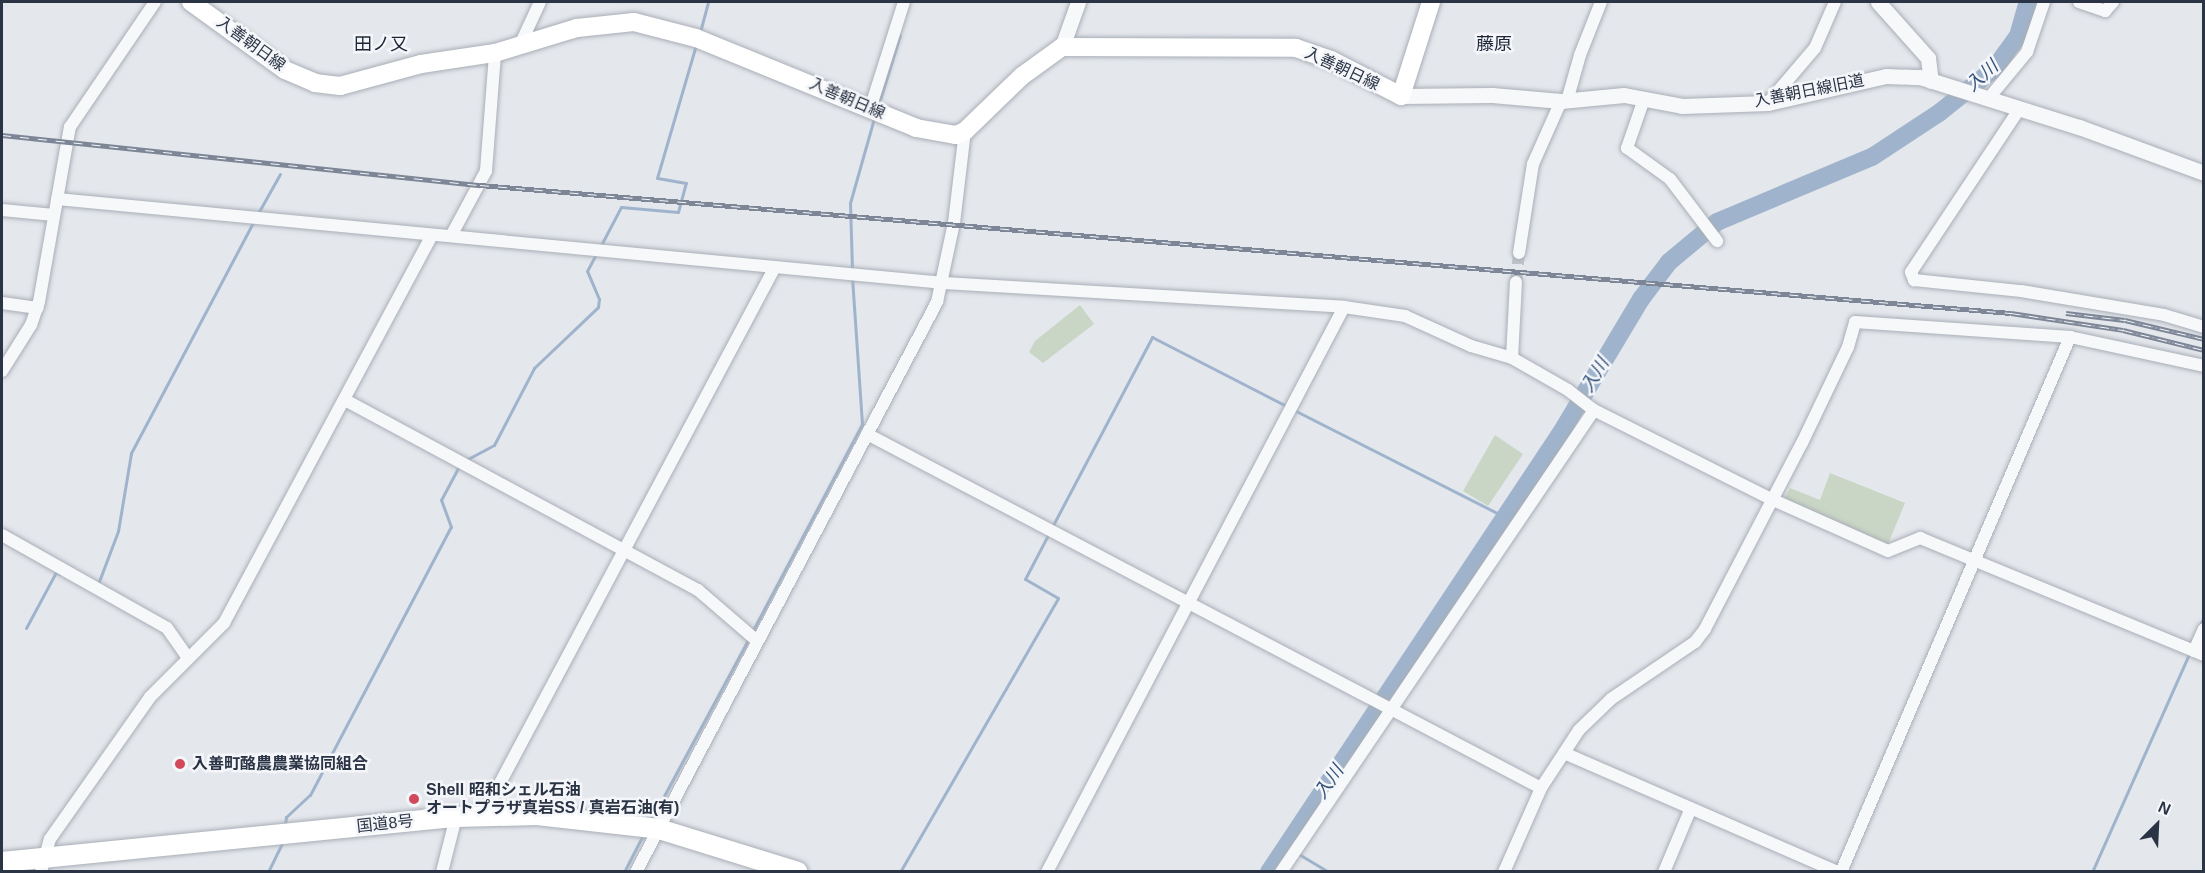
<!DOCTYPE html>
<html>
<head>
<meta charset="utf-8">
<style>
	body { margin:0 }
	#map { position:relative; width:2205px; height:873px; overflow:hidden; background:#e4e7ec; font-family:Helvetica,"Noto Sans JP",sans-serif }
	div>[style] { position:absolute }
	[style*='--x'] { left:calc(var(--x)*1px); top:calc(var(--y)*1px); width:calc(var(--w)*1px); rotate:calc(var(--a)*1deg) }
	.green>* { inset:0; background:#c9d6c5 }
	.stream>* { height:3px; margin:-1.5px; padding:0 1.5px; transform-origin:1.5px; border-radius:1.5px; background:#9fb4cc }
	.river>* { height:18px; margin:-9px; padding:0 9px; transform-origin:9px; border-radius:9px; background:#9fb4cc }
	.minor-tunnel>* { height:12px; margin-top:-6px; transform-origin:0; background:repeating-linear-gradient(90deg,#bfc3cb 0 12px,transparent 0 18px) }
	.roads { filter:drop-shadow(0 0 2px #a9aeb7) drop-shadow(0 0 2px #a9aeb7) }
	.minor>* { height:12px; margin:-6px; padding:0 6px; transform-origin:6px; border-radius:6px; background:#f7f8fa }
	.tertiary>* { height:15px; margin:-7.5px; padding:0 7.5px; transform-origin:7.5px; border-radius:7.5px; background:#f7f8fa }
	.primary>* { height:18px; margin:-9px; padding:0 9px; transform-origin:9px; border-radius:9px; background:#fff }
	.trunk>* { height:20px; margin:-10px; padding:0 10px; transform-origin:10px; border-radius:10px; background:#fff }
	.rail>* { height:5px; margin-top:-2.5px; transform-origin:0; background:repeating-linear-gradient(90deg,#f4f6f9 0 9px,#7d8696 0 18px); box-sizing:border-box; border-block:2px solid #7d8696 }
	.dots>* { width:16px; height:16px; translate:-50% -50%; box-sizing:border-box; border:3px solid #f4f6f9; border-radius:50% }
	span { translate:-50% -50%; white-space:nowrap; text-align:center; line-height:1.15; -webkit-text-stroke:5px #f4f6f9; paint-order:stroke }
	.street-label { font-size:16px; color:#2b3445 }
	.poi-label { font-size:16px; color:#2b3445; font-weight:700 }
	.left { translate:0 -50%; text-align:left }
	.neighbourhood-label { font-size:18px; color:#1d2536 }
	.water-label { font-size:18px; color:#34527a; font-style:italic }
	.frame { position:absolute; inset:0; border:3px solid #2b3445; pointer-events:none }
	.north { position:absolute; left:2127px; top:795px; width:60px; height:60px; -webkit-text-stroke:4px #f4f6f9; paint-order:stroke; rotate:24deg; font-size:16px; font-weight:700; line-height:24px; text-align:center; color:#2b3445 }
	.north::after { content:''; display:block; margin:auto; width:21px; height:27px; background:#2b3445; clip-path:polygon(50% 0,100% 100%,50% 72%,0 100%) }
</style>
</head>
<body>
<div id="map">
	<div class="green">
		<div style="clip-path:polygon(1080px 305px,1094px 324px,1043px 363px,1029px 352px,1035px 341px)"></div>
		<div style="clip-path:polygon(1495px 435px,1523px 454px,1488px 506px,1463px 491px)"></div>
		<div style="clip-path:polygon(1830px 473px,1905px 503px,1888px 544px,1784px 499px,1790px 488px,1820px 500px)"></div>
	</div>
	<div class="stream">
		<div style="--x:700;--y:32;--w:31;--a:-75"></div>
		<div style="--x:878;--y:106;--w:74;--a:-72.8"></div>
		<div style="--x:257;--y:215;--w:47;--a:-60.7"></div>
		<div style="--x:600;--y:247;--w:45;--a:-62.3"></div>
		<div style="--x:621;--y:207;--w:57;--a:5"></div>
		<div style="--x:678;--y:212;--w:30;--a:-75"></div>
		<div style="--x:686;--y:183;--w:29;--a:-170"></div>
		<div style="--x:657;--y:178;--w:139;--a:-73.7"></div>
		<div style="--x:852;--y:270;--w:67;--a:-91.7"></div>
		<div style="--x:850;--y:203;--w:88;--a:-74.2"></div>
		<div style="--x:1294;--y:410;--w:234;--a:26.9"></div>
		<div style="--x:464;--y:461;--w:34;--a:-28"></div>
		<div style="--x:494;--y:445;--w:87;--a:-62.5"></div>
		<div style="--x:534;--y:368;--w:88;--a:-43.6"></div>
		<div style="--x:598;--y:307;--w:8;--a:-83"></div>
		<div style="--x:599;--y:299;--w:30;--a:-113"></div>
		<div style="--x:587;--y:271;--w:21;--a:-62"></div>
		<div style="--x:1052;--y:527;--w:215;--a:-62.2"></div>
		<div style="--x:1152;--y:337;--w:153;--a:27.2"></div>
		<div style="--x:98;--y:584;--w:57;--a:-69.3"></div>
		<div style="--x:118;--y:531;--w:79;--a:-80.5"></div>
		<div style="--x:131;--y:453;--w:263;--a:-62.1"></div>
		<div style="--x:2200;--y:625;--w:9;--a:-63"></div>
		<div style="--x:26;--y:628;--w:64;--a:-61.8"></div>
		<div style="--x:56;--y:572;--w:4;--a:27"></div>
		<div style="--x:752;--y:632;--w:235;--a:-62.1"></div>
		<div style="--x:862;--y:424;--w:148;--a:-93.9"></div>
		<div style="--x:651;--y:820;--w:207;--a:-61.7"></div>
		<div style="--x:285;--y:825;--w:8;--a:-83"></div>
		<div style="--x:286;--y:817;--w:33;--a:-43"></div>
		<div style="--x:310;--y:795;--w:303;--a:-62.3"></div>
		<div style="--x:451;--y:527;--w:29;--a:-110"></div>
		<div style="--x:441;--y:500;--w:38;--a:-62"></div>
		<div style="--x:1297;--y:853;--w:37;--a:31"></div>
		<div style="--x:268;--y:872;--w:34;--a:-64"></div>
		<div style="--x:624;--y:872;--w:44;--a:-62.9"></div>
		<div style="--x:900;--y:872;--w:316;--a:-60"></div>
		<div style="--x:1058;--y:598;--w:38;--a:-150"></div>
		<div style="--x:1025;--y:579;--w:52;--a:-62.4"></div>
		<div style="--x:2092;--y:872;--w:239;--a:-66"></div>
	</div>
	<div class="river">
		<div style="--x:1269;--y:872;--w:529;--a:-56.4"></div>
		<div style="--x:1562;--y:431;--w:154;--a:-59.1"></div>
		<div style="--x:1641;--y:299;--w:46;--a:-52.9"></div>
		<div style="--x:1669;--y:262;--w:62;--a:-39.8"></div>
		<div style="--x:1717;--y:222;--w:168;--a:-22.8"></div>
		<div style="--x:1872;--y:157;--w:80;--a:-33.3"></div>
		<div style="--x:1939;--y:113;--w:70;--a:-38.7"></div>
		<div style="--x:1994;--y:69;--w:41;--a:-54"></div>
		<div style="--x:2018;--y:36;--w:35;--a:-74"></div>
	</div>
	<div class="minor-tunnel">
		<div style="--x:1516;--y:282;--w:29;--a:-84"></div>
	</div>
	<div class="roads">
		<div class="minor">
			<div style="--x:2079;--y:2;--w:28;--a:19"></div>
			<div style="--x:2105;--y:11;--w:12;--a:-48"></div>
			<div style="--x:520;--y:45;--w:47;--a:-65.1"></div>
			<div style="--x:1989;--y:98;--w:60;--a:-50.4"></div>
			<div style="--x:2027;--y:52;--w:53;--a:-71.2"></div>
			<div style="--x:1644;--y:99;--w:52;--a:109.1"></div>
			<div style="--x:1627;--y:148;--w:53;--a:35.8"></div>
			<div style="--x:1670;--y:179;--w:78;--a:52.8"></div>
			<div style="--x:1567;--y:101;--w:48;--a:-74.2"></div>
			<div style="--x:1580;--y:55;--w:57;--a:-68.4"></div>
			<div style="--x:1768;--y:103;--w:72;--a:-49.5"></div>
			<div style="--x:1815;--y:48;--w:50;--a:-66.5"></div>
			<div style="--x:2020;--y:108;--w:197;--a:123.6"></div>
			<div style="--x:1911;--y:272;--w:9;--a:69"></div>
			<div style="--x:1914;--y:280;--w:108;--a:5.9"></div>
			<div style="--x:2021;--y:291;--w:145;--a:9.5"></div>
			<div style="--x:2164;--y:315;--w:42;--a:16.7"></div>
			<div style="--x:870;--y:109;--w:112;--a:-72.4"></div>
			<div style="--x:57;--y:199;--w:891;--a:5.41"></div>
			<div style="--x:944;--y:283;--w:401;--a:3.4"></div>
			<div style="--x:1344;--y:307;--w:62;--a:8.4"></div>
			<div style="--x:1405;--y:316;--w:72;--a:24.4"></div>
			<div style="--x:1471;--y:346;--w:43;--a:16.3"></div>
			<div style="--x:1512;--y:358;--w:64;--a:29.7"></div>
			<div style="--x:1568;--y:390;--w:33;--a:38"></div>
			<div style="--x:1594;--y:410;--w:198;--a:26.7"></div>
			<div style="--x:1771;--y:499;--w:128;--a:24"></div>
			<div style="--x:1888;--y:551;--w:35;--a:-22"></div>
			<div style="--x:1920;--y:538;--w:307;--a:22.4"></div>
			<div style="--x:2;--y:210;--w:52;--a:5.5"></div>
			<div style="--x:451;--y:236;--w:74;--a:-61.7"></div>
			<div style="--x:486;--y:171;--w:118;--a:-85.6"></div>
			<div style="--x:1519;--y:253;--w:90;--a:-81.1"></div>
			<div style="--x:1533;--y:164;--w:69;--a:-66"></div>
			<div style="--x:2;--y:303;--w:36;--a:8"></div>
			<div style="--x:1512;--y:358;--w:76;--a:-87"></div>
			<div style="--x:2;--y:371;--w:54;--a:-57.8"></div>
			<div style="--x:31;--y:325;--w:24;--a:-71"></div>
			<div style="--x:39;--y:302;--w:178;--a:-80"></div>
			<div style="--x:70;--y:127;--w:151;--a:-55.8"></div>
			<div style="--x:345;--y:400;--w:401;--a:28.3"></div>
			<div style="--x:698;--y:590;--w:77;--a:40.8"></div>
			<div style="--x:867;--y:434;--w:761;--a:27.71"></div>
			<div style="--x:2;--y:535;--w:189;--a:29.4"></div>
			<div style="--x:167;--y:628;--w:37;--a:55"></div>
			<div style="--x:2194;--y:651;--w:24;--a:-66"></div>
			<div style="--x:1564;--y:753;--w:299;--a:23.5"></div>
			<div style="--x:483;--y:815;--w:621;--a:-61.95"></div>
			<div style="--x:41;--y:872;--w:34;--a:-75"></div>
			<div style="--x:50;--y:839;--w:174;--a:-54.8"></div>
			<div style="--x:150;--y:697;--w:105;--a:-45"></div>
			<div style="--x:224;--y:623;--w:440;--a:-61.8"></div>
			<div style="--x:442;--y:872;--w:57;--a:-75.7"></div>
			<div style="--x:636;--y:872;--w:645;--a:-62.16"></div>
			<div style="--x:937;--y:302;--w:81;--a:-77.9"></div>
			<div style="--x:954;--y:223;--w:93;--a:-83.2"></div>
			<div style="--x:1047;--y:872;--w:638;--a:-62.27"></div>
			<div style="--x:1281;--y:872;--w:558;--a:-55.88"></div>
			<div style="--x:1504;--y:872;--w:92;--a:-66.2"></div>
			<div style="--x:1541;--y:788;--w:69;--a:-56.8"></div>
			<div style="--x:1579;--y:730;--w:45;--a:-44.1"></div>
			<div style="--x:1611;--y:699;--w:102;--a:-34.2"></div>
			<div style="--x:1695;--y:642;--w:16;--a:-52"></div>
			<div style="--x:1705;--y:629;--w:210;--a:-62.5"></div>
			<div style="--x:1802;--y:443;--w:106;--a:-64.4"></div>
			<div style="--x:1848;--y:347;--w:26;--a:-74"></div>
			<div style="--x:1855;--y:322;--w:216;--a:4"></div>
			<div style="--x:2070;--y:337;--w:137;--a:12.2"></div>
			<div style="--x:1664;--y:872;--w:69;--a:-67.1"></div>
			<div style="--x:1841;--y:872;--w:582;--a:-66.83"></div>
		</div>
		<div class="tertiary">
			<div style="--x:1878;--y:2;--w:75;--a:48.2"></div>
			<div style="--x:1928;--y:58;--w:23;--a:83"></div>
			<div style="--x:1062;--y:47;--w:48;--a:-70.4"></div>
			<div style="--x:1401;--y:96;--w:91;--a:-0.6"></div>
			<div style="--x:1492;--y:95;--w:69;--a:5"></div>
			<div style="--x:1561;--y:101;--w:63;--a:-5.4"></div>
			<div style="--x:1624;--y:95;--w:59;--a:10.7"></div>
			<div style="--x:1682;--y:106;--w:86;--a:-2"></div>
			<div style="--x:1768;--y:103;--w:121;--a:-12.9"></div>
			<div style="--x:1886;--y:76;--w:34;--a:2"></div>
			<div style="--x:1920;--y:77;--w:167;--a:17.5"></div>
			<div style="--x:2079;--y:127;--w:133;--a:20.2"></div>
		</div>
		<div class="primary">
			<div style="--x:191;--y:2;--w:116;--a:35.9"></div>
			<div style="--x:285;--y:70;--w:33;--a:23"></div>
			<div style="--x:315;--y:83;--w:25;--a:7"></div>
			<div style="--x:340;--y:86;--w:84;--a:-15.2"></div>
			<div style="--x:421;--y:64;--w:75;--a:-8.5"></div>
			<div style="--x:495;--y:53;--w:86;--a:-17"></div>
			<div style="--x:577;--y:28;--w:57;--a:-6"></div>
			<div style="--x:634;--y:22;--w:64;--a:14.5"></div>
			<div style="--x:696;--y:38;--w:238;--a:22.2"></div>
			<div style="--x:916;--y:128;--w:41;--a:9.9"></div>
			<div style="--x:956;--y:135;--w:10;--a:-24"></div>
			<div style="--x:965;--y:131;--w:79;--a:-44"></div>
			<div style="--x:1022;--y:76;--w:49;--a:-35.9"></div>
			<div style="--x:1062;--y:47;--w:234;--a:0.2"></div>
			<div style="--x:1296;--y:48;--w:37;--a:19"></div>
			<div style="--x:1331;--y:60;--w:79;--a:27.2"></div>
			<div style="--x:1401;--y:96;--w:99;--a:-72.3"></div>
		</div>
		<div class="trunk">
			<div style="--x:2;--y:862;--w:456;--a:-5.7"></div>
			<div style="--x:456;--y:817;--w:81;--a:-1.4"></div>
			<div style="--x:537;--y:815;--w:123;--a:6.5"></div>
			<div style="--x:659;--y:829;--w:145;--a:17.2"></div>
		</div>
	</div>
	<div class="rail">
		<div style="--x:2;--y:135;--w:481;--a:6"></div>
		<div style="--x:480;--y:185;--w:1536;--a:4.78"></div>
		<div style="--x:2011;--y:313;--w:113;--a:8.6"></div>
		<div style="--x:2123;--y:330;--w:83;--a:13.9"></div>
		<div style="--x:2066;--y:313;--w:59;--a:6.8"></div>
		<div style="--x:2125;--y:320;--w:81;--a:13.5"></div>
	</div>
	<div class="dots">
		<div style="left:180px;top:764px;background:#d1495b"></div>
		<div style="left:414px;top:799px;background:#d1495b"></div>
	</div>
	<div class="street-label">
		<span style="left:251px;top:44px;rotate:36deg">入善朝日線</span>
		<span style="left:1342px;top:69px;rotate:25deg">入善朝日線</span>
		<span style="left:1809px;top:91px;rotate:-11deg">入善朝日線旧道</span>
		<span style="left:847px;top:99px;rotate:23deg">入善朝日線</span>
		<span style="left:385px;top:824px;rotate:-6deg">国道8号</span>
	</div>
	<div class="poi-label">
		<span class="left" style="left:192px;top:764px">入善町酪農農業協同組合</span>
		<span class="left" style="left:426px;top:799px">Shell 昭和シェル石油<br>オートプラザ真岩SS / 真岩石油(有)</span>
	</div>
	<div class="neighbourhood-label">
		<span style="left:381px;top:44px">田ノ又</span>
		<span style="left:1494px;top:44px">藤原</span>
	</div>
	<div class="water-label">
		<span style="left:1982px;top:76px;rotate:-42deg">入川</span>
		<span style="left:1595px;top:375px;rotate:-59deg">入川</span>
		<span style="left:1329px;top:782px;rotate:-56deg">入川</span>
	</div>
	<div class="frame"></div>
	<div class="north">N</div>
</div>
</body>
</html>
